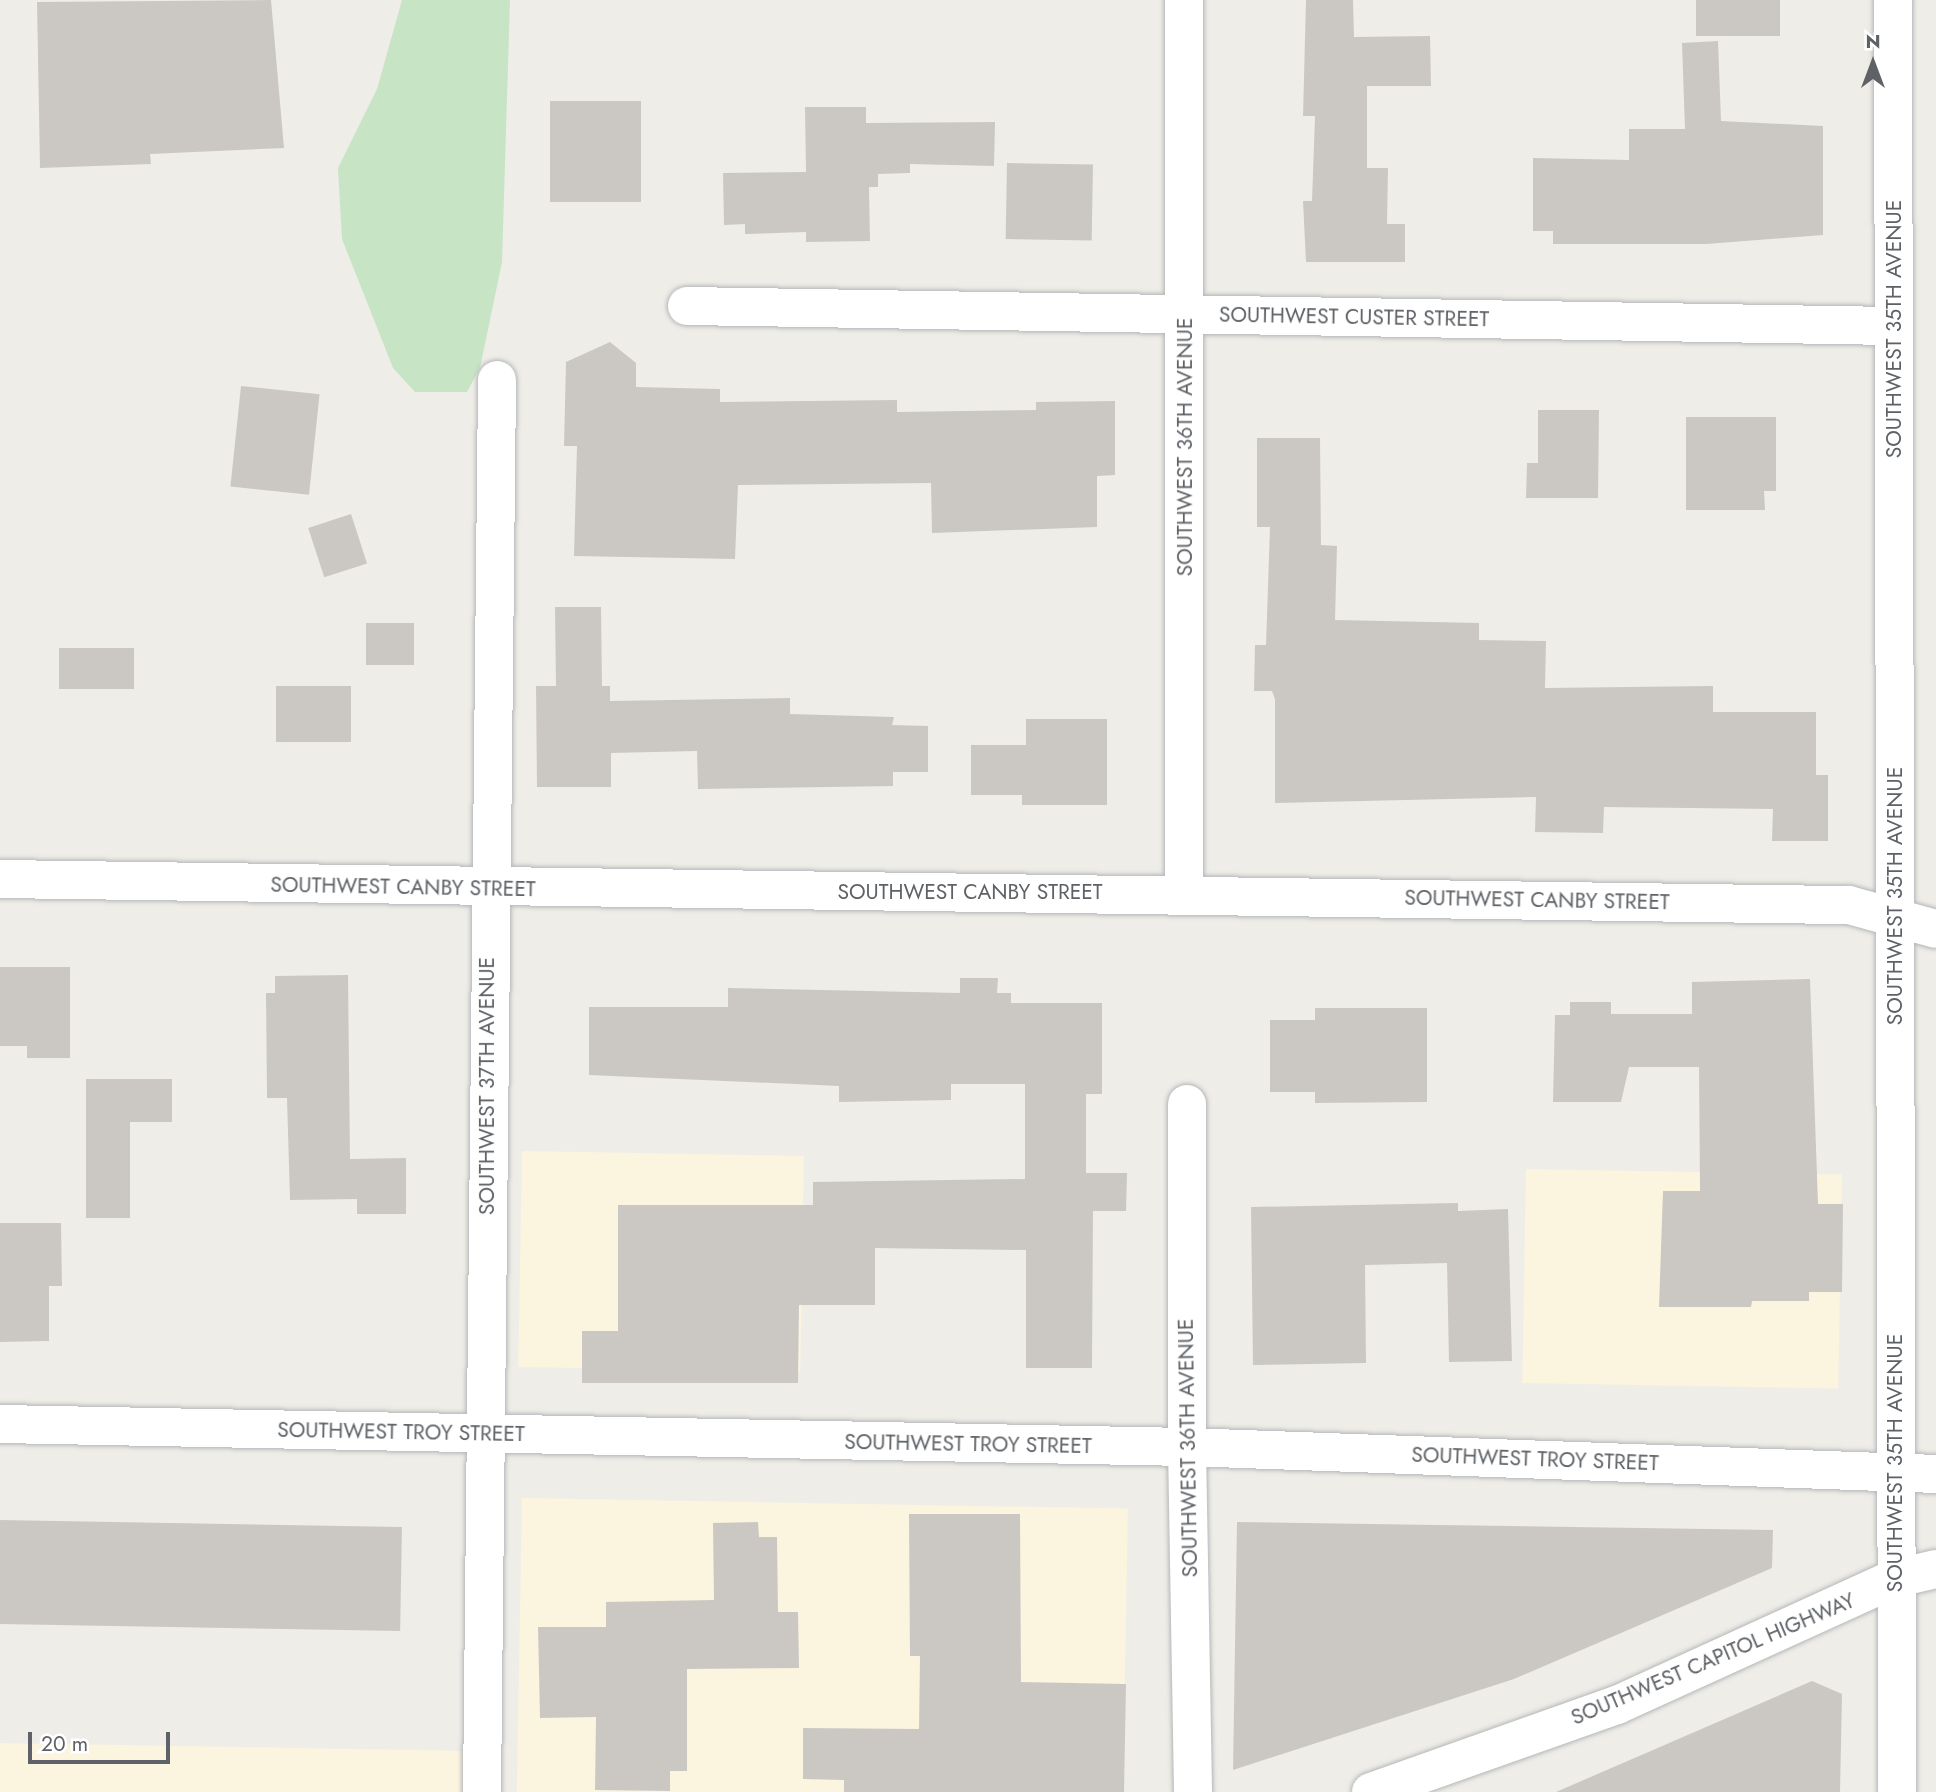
<!DOCTYPE html>
<html>
<head>
<meta charset="utf-8">
<style>
	body { margin:0 }
	#map { position:relative; width:1936px; height:1792px; overflow:hidden; background:#efede7; font-family:Jost,sans-serif }
	div>[style] { position:absolute }
	[style*='--x'] { left:calc(var(--x)*1px); top:calc(var(--y)*1px); width:calc(var(--w)*1px); rotate:calc(var(--a)*1deg) }
	.commercial>* { inset:0; background:#fbf4df; transform-origin:0 0 }
	.green>* { inset:0; background:#c7e4c5 }
	.building>* { inset:0; background:#cbc8c4; transform-origin:0 0 }
	.roads { filter:drop-shadow(0 0 2px #b4b7ba) drop-shadow(0 0 2px #b4b7ba) }
	.street>* { height:38px; margin:-19px; padding:0 19px; transform-origin:19px; border-radius:19px; background:#fff }
	.secondary>* { height:38px; margin:-19px; padding:0 19px; transform-origin:19px; border-radius:19px; background:#fff }
	span { translate:-50% -50%; white-space:nowrap; text-align:center; line-height:1.15; -webkit-text-stroke:5px #fff; paint-order:stroke }
	.street-label { font-size:21px; color:#5e6266 }
	.north { position:absolute; left:1838px; top:28px; width:70px; height:70px; -webkit-text-stroke:5px #fff; paint-order:stroke; rotate:0deg; font-size:19px; font-weight:700; line-height:28px; text-align:center; color:#5e6266 }
	.north::after { content:''; display:block; margin:auto; width:24px; height:32px; background:#5e6266; clip-path:polygon(50% 0,100% 100%,50% 72%,0 100%) }
	.scale { position:absolute; left:28px; top:1732px; width:142px; height:32px; box-sizing:border-box; border:4px solid #5e6266; border-top:0; padding-left:9px; font-size:21px; line-height:24px; white-space:nowrap; color:#5e6266; -webkit-text-stroke:5px #fff; paint-order:stroke }
</style>
</head>
<body>
<div id="map">
	<div class="commercial">
		<div style="left:522px;top:1151px;width:282px;height:216px;rotate:1deg"></div>
		<div style="left:1526px;top:1169px;width:316px;height:214px;rotate:1deg"></div>
		<div style="left:522px;top:1498px;width:606px;height:294px;rotate:1deg"></div>
		<div style="clip-path:polygon(0 1743px,469px 1751px,469px 1792px,0 1792px)"></div>
	</div>
	<div class="green">
		<div style="clip-path:polygon(402px 0,510px 0,502px 262px,480px 368px,467px 392px,415px 392px,393px 368px,342px 239px,338px 168px,377px 89px)"></div>
	</div>
	<div class="building">
		<div style="clip-path:polygon(271px 0,284px 148px,150px 154px,151px 164px,40px 168px,37px 2px)"></div>
		<div style="clip-path:polygon(1306px 0,1353px 0,1354px 37px,1430px 36px,1431px 86px,1367px 86px,1367px 168px,1388px 168px,1387px 224px,1405px 224px,1405px 262px,1306px 262px,1303px 201px,1312px 201px,1315px 116px,1303px 116px)"></div>
		<div style="left:1696px;top:0;width:84px;height:36px"></div>
		<div style="clip-path:polygon(1718px 41px,1721px 121px,1823px 126px,1823px 235px,1706px 244px,1553px 244px,1553px 231px,1533px 231px,1533px 158px,1629px 160px,1629px 129px,1685px 129px,1682px 43px)"></div>
		<div style="left:550px;top:101px;width:91px;height:101px"></div>
		<div style="clip-path:polygon(805px 107px,866px 107px,866px 123px,995px 122px,994px 166px,910px 164px,910px 173px,878px 174px,878px 187px,869px 187px,870px 241px,806px 242px,806px 232px,745px 234px,745px 224px,724px 225px,723px 173px,806px 172px)"></div>
		<div style="left:1007px;top:163px;width:86px;height:76px;rotate:1deg"></div>
		<div style="clip-path:polygon(610px 342px,636px 363px,636px 387px,720px 389px,720px 402px,897px 400px,897px 412px,1036px 410px,1036px 402px,1115px 401px,1115px 475px,1097px 476px,1097px 527px,932px 533px,931px 483px,738px 485px,735px 559px,574px 556px,577px 446px,564px 446px,566px 362px)"></div>
		<div style="left:241px;top:386px;width:79px;height:101px;rotate:6deg"></div>
		<div style="clip-path:polygon(1538px 410px,1599px 410px,1598px 498px,1526px 498px,1527px 463px,1538px 463px)"></div>
		<div style="clip-path:polygon(1686px 417px,1776px 417px,1776px 491px,1764px 491px,1765px 510px,1686px 510px)"></div>
		<div style="clip-path:polygon(1257px 438px,1320px 438px,1321px 545px,1337px 546px,1335px 620px,1479px 623px,1479px 640px,1546px 641px,1545px 688px,1713px 686px,1713px 712px,1816px 712px,1816px 775px,1828px 775px,1828px 841px,1772px 841px,1773px 809px,1604px 807px,1603px 833px,1535px 832px,1536px 797px,1275px 803px,1275px 699px,1272px 691px,1254px 691px,1255px 645px,1266px 645px,1270px 527px,1257px 527px)"></div>
		<div style="left:351px;top:514px;width:52px;height:45px;rotate:72deg"></div>
		<div style="clip-path:polygon(555px 607px,601px 607px,602px 686px,610px 686px,610px 701px,790px 698px,790px 714px,894px 717px,892px 725px,928px 726px,928px 772px,893px 772px,893px 786px,698px 789px,697px 751px,611px 753px,611px 787px,537px 787px,536px 686px,556px 686px)"></div>
		<div style="left:366px;top:623px;width:48px;height:42px"></div>
		<div style="left:59px;top:648px;width:75px;height:41px"></div>
		<div style="left:276px;top:686px;width:75px;height:56px"></div>
		<div style="clip-path:polygon(1026px 719px,1107px 719px,1107px 805px,1022px 805px,1022px 795px,971px 795px,971px 745px,1026px 745px)"></div>
		<div style="clip-path:polygon(0 967px,70px 967px,70px 1058px,27px 1058px,27px 1046px,0 1046px)"></div>
		<div style="clip-path:polygon(348px 975px,350px 1159px,406px 1158px,406px 1214px,357px 1214px,357px 1199px,290px 1200px,287px 1098px,267px 1098px,266px 993px,275px 993px,275px 976px)"></div>
		<div style="clip-path:polygon(960px 978px,998px 978px,997px 993px,1011px 993px,1011px 1003px,1102px 1003px,1102px 1094px,1086px 1094px,1086px 1173px,1127px 1173px,1126px 1211px,1093px 1211px,1092px 1368px,1026px 1368px,1026px 1250px,875px 1248px,875px 1305px,799px 1305px,798px 1383px,582px 1383px,582px 1331px,618px 1331px,618px 1205px,813px 1205px,813px 1182px,1025px 1179px,1025px 1084px,951px 1084px,951px 1100px,839px 1102px,839px 1086px,589px 1075px,589px 1007px,728px 1007px,728px 988px,960px 993px)"></div>
		<div style="clip-path:polygon(1810px 979px,1818px 1204px,1843px 1204px,1842px 1292px,1809px 1292px,1809px 1301px,1752px 1301px,1751px 1307px,1659px 1307px,1663px 1191px,1700px 1191px,1699px 1067px,1629px 1067px,1621px 1102px,1553px 1102px,1555px 1015px,1570px 1015px,1570px 1002px,1611px 1002px,1611px 1014px,1692px 1014px,1692px 982px)"></div>
		<div style="clip-path:polygon(1315px 1008px,1427px 1008px,1427px 1102px,1315px 1103px,1315px 1092px,1270px 1092px,1270px 1020px,1315px 1020px)"></div>
		<div style="clip-path:polygon(86px 1079px,172px 1079px,172px 1122px,130px 1122px,130px 1218px,86px 1218px)"></div>
		<div style="clip-path:polygon(1458px 1203px,1458px 1211px,1508px 1209px,1512px 1361px,1449px 1362px,1447px 1263px,1365px 1265px,1366px 1363px,1253px 1365px,1251px 1207px)"></div>
		<div style="clip-path:polygon(0 1223px,61px 1223px,62px 1286px,49px 1286px,49px 1341px,0 1342px)"></div>
		<div style="clip-path:polygon(909px 1514px,1020px 1514px,1021px 1682px,1126px 1684px,1124px 1792px,844px 1792px,844px 1780px,803px 1779px,803px 1728px,919px 1729px,920px 1656px,910px 1656px)"></div>
		<div style="left:0;top:1520px;width:402px;height:104px;rotate:1deg"></div>
		<div style="clip-path:polygon(758px 1522px,759px 1537px,777px 1537px,778px 1612px,798px 1612px,799px 1668px,687px 1669px,687px 1771px,670px 1771px,670px 1791px,595px 1790px,596px 1717px,540px 1718px,538px 1627px,606px 1627px,606px 1602px,714px 1600px,713px 1523px)"></div>
		<div style="clip-path:polygon(1237px 1522px,1773px 1530px,1772px 1568px,1514px 1679px,1233px 1770px)"></div>
		<div style="clip-path:polygon(1812px 1681px,1842px 1694px,1840px 1792px,1556px 1792px)"></div>
	</div>
	<div class="roads">
		<div class="street">
			<div style="--x:687;--y:306;--w:1207;--a:0.95"></div>
			<div style="--x:0;--y:879;--w:1849;--a:0.81"></div>
			<div style="--x:1849;--y:905;--w:90;--a:15.4"></div>
			<div style="--x:1184;--y:893;--w:893;--a:-90"></div>
			<div style="--x:1187;--y:1104;--w:343;--a:90"></div>
			<div style="--x:482;--y:1792;--w:1412;--a:-89.39"></div>
		</div>
		<div class="secondary">
			<div style="--x:1893;--y:0;--w:1792;--a:89.87"></div>
			<div style="--x:0;--y:1424;--w:1187;--a:1.11"></div>
			<div style="--x:1187;--y:1447;--w:749;--a:2.06"></div>
			<div style="--x:1187;--y:1447;--w:345;--a:89"></div>
			<div style="--x:1371;--y:1792;--w:261;--a:-19.5"></div>
			<div style="--x:1617;--y:1705;--w:303;--a:-24.5"></div>
			<div style="--x:1893;--y:1579;--w:44;--a:-13.1"></div>
		</div>
	</div>
	<div class="street-label">
		<span style="left:1354px;top:317px;rotate:1deg">SOUTHWEST CUSTER STREET</span>
		<span style="left:1894px;top:329px;rotate:-90deg">SOUTHWEST 35TH AVENUE</span>
		<span style="left:1185px;top:447px;rotate:-90deg">SOUTHWEST 36TH AVENUE</span>
		<span style="left:403px;top:887px;rotate:1deg">SOUTHWEST CANBY STREET</span>
		<span style="left:970px;top:892px">SOUTHWEST CANBY STREET</span>
		<span style="left:1895px;top:896px;rotate:-90deg">SOUTHWEST 35TH AVENUE</span>
		<span style="left:1537px;top:900px;rotate:1deg">SOUTHWEST CANBY STREET</span>
		<span style="left:487px;top:1086px;rotate:-90deg">SOUTHWEST 37TH AVENUE</span>
		<span style="left:401px;top:1432px;rotate:1deg">SOUTHWEST TROY STREET</span>
		<span style="left:968px;top:1444px;rotate:1deg">SOUTHWEST TROY STREET</span>
		<span style="left:1188px;top:1448px;rotate:-91deg">SOUTHWEST 36TH AVENUE</span>
		<span style="left:1535px;top:1459px;rotate:2deg">SOUTHWEST TROY STREET</span>
		<span style="left:1895px;top:1463px;rotate:-90deg">SOUTHWEST 35TH AVENUE</span>
		<span style="left:1713px;top:1659px;rotate:-23deg">SOUTHWEST CAPITOL HIGHWAY</span>
	</div>
	<div class="north">N</div>
	<div class="scale">20 m</div>
</div>
</body>
</html>
